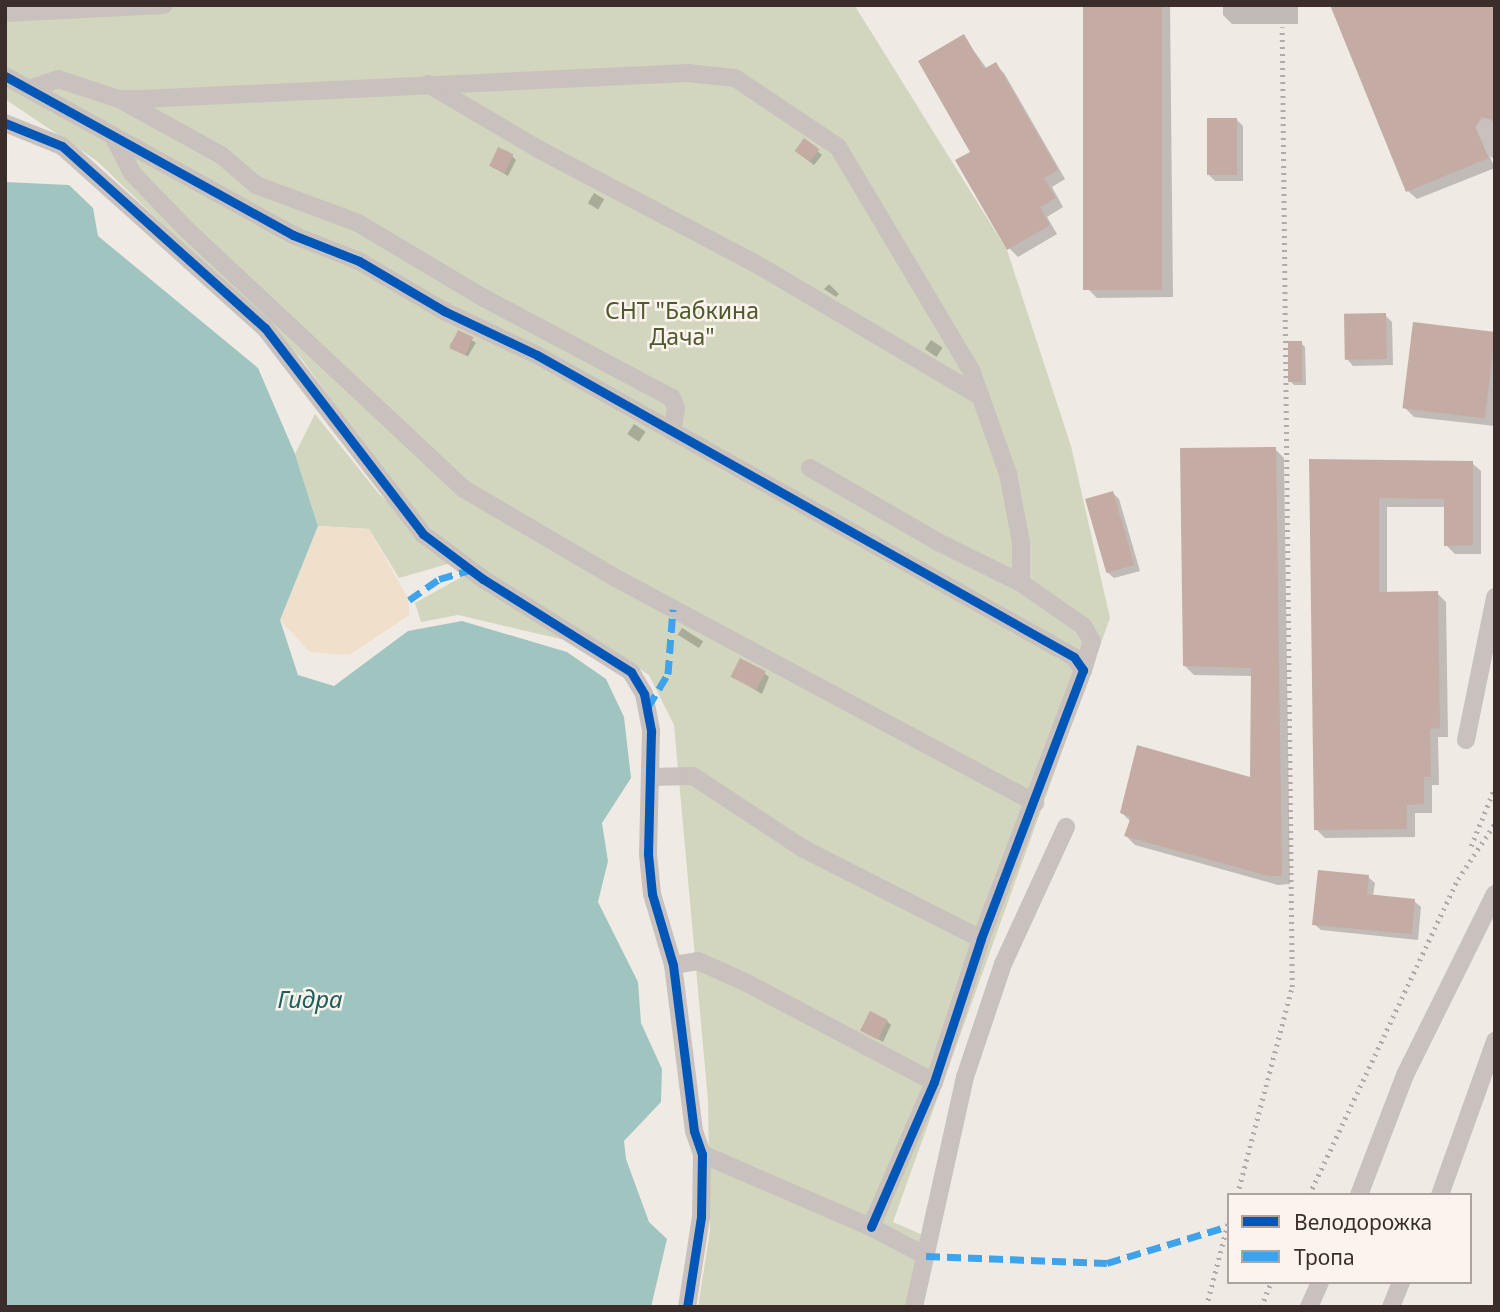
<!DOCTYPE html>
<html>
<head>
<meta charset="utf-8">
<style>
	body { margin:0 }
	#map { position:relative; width:1500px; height:1312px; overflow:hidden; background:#f0eae4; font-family:"Noto Sans",sans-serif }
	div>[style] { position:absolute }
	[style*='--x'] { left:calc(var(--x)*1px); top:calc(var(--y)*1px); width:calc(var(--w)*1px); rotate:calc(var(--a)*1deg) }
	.green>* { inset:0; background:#d3d6be }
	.sand>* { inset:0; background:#f0dfcb }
	.water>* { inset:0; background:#a0c4c0 }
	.shadow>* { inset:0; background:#0003; transform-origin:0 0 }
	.building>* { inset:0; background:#c4aca5; transform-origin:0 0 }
	.minor>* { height:18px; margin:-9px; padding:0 9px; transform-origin:9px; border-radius:9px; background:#c9c1bd }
	.rail>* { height:4.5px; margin-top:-2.25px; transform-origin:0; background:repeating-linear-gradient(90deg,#b1aaa7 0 2px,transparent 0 7px) }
	.quiet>* { height:7px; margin-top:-3.5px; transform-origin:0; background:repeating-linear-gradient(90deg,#3fa3eb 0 14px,transparent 0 21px) }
	.cycleway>* { height:9px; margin:-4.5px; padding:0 4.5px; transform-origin:4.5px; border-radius:4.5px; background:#0057b8 }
	span { translate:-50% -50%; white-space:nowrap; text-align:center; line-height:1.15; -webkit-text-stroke:5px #fbf3ed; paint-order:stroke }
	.park-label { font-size:23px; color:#4e5a2d }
	.water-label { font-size:24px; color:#1d5f5d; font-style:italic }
	.frame { position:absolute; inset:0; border:7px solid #3b2e2a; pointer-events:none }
	.legend { position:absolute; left:1227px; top:1193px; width:245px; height:91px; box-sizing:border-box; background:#fbf3ed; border:2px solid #aea49f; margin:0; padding:9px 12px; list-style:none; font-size:21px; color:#3b2e2a }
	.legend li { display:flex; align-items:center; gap:14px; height:35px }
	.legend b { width:35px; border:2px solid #aea49f }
</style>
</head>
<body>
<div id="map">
	<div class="green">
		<div style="clip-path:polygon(5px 5px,855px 6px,1007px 250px,1071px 446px,1110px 618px,893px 1222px,923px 1235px,907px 1307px,698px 1307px,710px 1231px,708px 1101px,674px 725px,649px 675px,473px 566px,412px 511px,301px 358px,97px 161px,5px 99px)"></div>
		<div style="clip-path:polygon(315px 414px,379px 494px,451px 563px,399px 578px,369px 529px,318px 526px,295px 454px)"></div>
		<div style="clip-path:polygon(465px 575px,569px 641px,458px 615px,421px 622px,415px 603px)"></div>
	</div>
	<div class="sand">
		<div style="clip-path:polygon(318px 526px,369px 529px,409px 600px,409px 615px,349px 655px,310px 652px,280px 620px)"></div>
	</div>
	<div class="water">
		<div style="clip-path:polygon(5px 182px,69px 185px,93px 208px,98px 236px,258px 368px,295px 454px,318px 526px,280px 620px,298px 675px,334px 686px,408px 631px,462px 621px,567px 652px,606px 679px,624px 717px,631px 778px,602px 823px,608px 861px,598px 902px,638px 982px,641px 1023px,662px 1069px,661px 1102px,624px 1141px,626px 1159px,649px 1222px,667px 1239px,651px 1307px,5px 1307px)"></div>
	</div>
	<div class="shadow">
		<div style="clip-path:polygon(1085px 5px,1170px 5px,1173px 297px,1097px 298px,1088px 289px)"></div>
		<div style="clip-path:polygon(1223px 5px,1298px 5px,1298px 24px,1232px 24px,1223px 15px)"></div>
		<div style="clip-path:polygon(1495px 5px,1495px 124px,1489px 126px,1483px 142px,1495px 168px,1417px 199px,1408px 191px)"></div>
		<div style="clip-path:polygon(964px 37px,987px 69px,995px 64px,1004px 73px,1065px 179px,1052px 187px,1063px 207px,1047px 217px,1057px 234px,1018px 257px,1009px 248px,973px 152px)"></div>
		<div style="clip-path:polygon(1237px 120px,1243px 126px,1243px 181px,1215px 181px,1208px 174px)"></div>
		<div style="clip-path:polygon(805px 141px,822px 155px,814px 165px,801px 155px)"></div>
		<div style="clip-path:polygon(512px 156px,516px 160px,508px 176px,491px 166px)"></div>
		<div style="left:594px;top:193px;width:12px;height:12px;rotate:31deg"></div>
		<div style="clip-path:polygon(829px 284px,839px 294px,836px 297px,824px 289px)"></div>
		<div style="clip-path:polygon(1385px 315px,1392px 322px,1393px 365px,1353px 366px,1347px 359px)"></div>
		<div style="left:458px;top:332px;width:21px;height:16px;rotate:31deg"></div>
		<div style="clip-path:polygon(1495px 333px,1495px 426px,1414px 417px,1405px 408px)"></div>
		<div style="left:931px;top:340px;width:14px;height:11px;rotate:34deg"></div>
		<div style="clip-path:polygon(1301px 343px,1305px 347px,1306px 385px,1294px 385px,1290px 381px)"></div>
		<div style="left:634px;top:424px;width:14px;height:12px;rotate:34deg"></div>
		<div style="clip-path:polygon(1275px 449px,1284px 458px,1290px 884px,1278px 885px,1135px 845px,1126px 836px,1131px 822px,1122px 813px,1251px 779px,1253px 676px,1194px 675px,1185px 666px)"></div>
		<div style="clip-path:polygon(1311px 461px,1472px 463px,1481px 471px,1481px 554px,1455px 554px,1446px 545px,1446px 507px,1387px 507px,1387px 594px,1437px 593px,1446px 602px,1448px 737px,1438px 737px,1439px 785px,1432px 785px,1432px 813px,1415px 813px,1415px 837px,1325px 838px,1316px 829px)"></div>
		<div style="clip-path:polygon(1113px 493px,1119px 499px,1140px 571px,1114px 578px,1107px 572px)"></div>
		<div style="left:682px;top:628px;width:25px;height:8px;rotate:32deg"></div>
		<div style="clip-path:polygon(764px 673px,769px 677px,762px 694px,732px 676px)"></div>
		<div style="clip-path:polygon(1368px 877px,1375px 883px,1373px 896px,1414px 901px,1421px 907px,1418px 940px,1321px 930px,1314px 924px)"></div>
		<div style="clip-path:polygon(887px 1021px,891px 1025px,883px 1042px,863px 1030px)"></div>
	</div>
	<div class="building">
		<div style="left:1083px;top:5px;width:79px;height:285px"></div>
		<div style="clip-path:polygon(1330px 5px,1495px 5px,1495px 121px,1482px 117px,1475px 127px,1489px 158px,1406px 192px)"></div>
		<div style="clip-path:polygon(964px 34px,984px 69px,996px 62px,1058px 170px,1044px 178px,1056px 198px,1040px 207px,1050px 225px,1007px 250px,955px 160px,970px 152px,918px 61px)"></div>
		<div style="left:1207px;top:118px;width:30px;height:57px"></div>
		<div style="left:804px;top:138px;width:19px;height:16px;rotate:36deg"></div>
		<div style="left:498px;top:147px;width:17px;height:21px;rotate:25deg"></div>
		<div style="left:1386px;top:313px;width:46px;height:42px;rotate:89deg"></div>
		<div style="left:1413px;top:322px;width:83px;height:87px;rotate:7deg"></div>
		<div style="left:458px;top:330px;width:17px;height:20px;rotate:25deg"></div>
		<div style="left:1288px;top:341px;width:14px;height:41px"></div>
		<div style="clip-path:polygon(1276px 447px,1282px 876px,1268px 876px,1124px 836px,1131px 817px,1120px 813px,1137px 745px,1250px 777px,1251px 668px,1183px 666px,1180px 448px)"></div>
		<div style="clip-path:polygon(1309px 459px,1473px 461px,1473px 545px,1444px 546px,1444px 499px,1379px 498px,1379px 592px,1438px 591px,1440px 728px,1430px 729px,1431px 777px,1424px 777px,1424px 804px,1407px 805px,1407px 829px,1314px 830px)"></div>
		<div style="left:1113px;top:491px;width:77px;height:29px;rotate:74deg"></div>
		<div style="left:740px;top:658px;width:29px;height:21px;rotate:27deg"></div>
		<div style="clip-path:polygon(1318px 870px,1369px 875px,1367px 894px,1415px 899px,1412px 934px,1312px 925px)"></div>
		<div style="left:870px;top:1011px;width:20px;height:22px;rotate:27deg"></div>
	</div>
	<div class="minor">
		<div style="--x:5;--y:13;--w:159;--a:-2.9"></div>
		<div style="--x:5;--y:76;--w:329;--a:28.9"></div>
		<div style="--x:293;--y:235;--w:71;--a:21.5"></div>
		<div style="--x:359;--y:261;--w:99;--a:30.5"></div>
		<div style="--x:444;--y:311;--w:103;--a:25.3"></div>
		<div style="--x:537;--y:355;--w:616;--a:29.35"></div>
		<div style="--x:1074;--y:657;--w:16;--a:55"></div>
		<div style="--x:1083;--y:670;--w:288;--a:110.8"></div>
		<div style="--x:981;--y:939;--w:151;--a:108.2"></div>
		<div style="--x:934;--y:1082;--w:158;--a:113.5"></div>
		<div style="--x:428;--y:84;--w:130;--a:30.5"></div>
		<div style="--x:540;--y:150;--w:246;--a:27.8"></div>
		<div style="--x:758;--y:265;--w:259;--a:30.6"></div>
		<div style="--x:29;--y:89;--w:31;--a:-19"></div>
		<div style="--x:58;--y:79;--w:64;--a:18.2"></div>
		<div style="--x:119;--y:99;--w:24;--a:0"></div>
		<div style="--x:143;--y:99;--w:546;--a:-2.73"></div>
		<div style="--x:688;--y:73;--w:47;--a:6.1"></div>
		<div style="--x:735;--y:78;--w:124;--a:33.8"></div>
		<div style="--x:838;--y:147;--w:260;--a:59.2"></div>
		<div style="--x:971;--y:370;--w:110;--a:70.4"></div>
		<div style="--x:1008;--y:474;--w:70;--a:79.3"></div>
		<div style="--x:1021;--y:543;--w:40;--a:90"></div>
		<div style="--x:123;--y:101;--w:112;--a:28.9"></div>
		<div style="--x:221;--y:155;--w:46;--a:40.6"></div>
		<div style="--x:256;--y:185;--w:109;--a:20.4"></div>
		<div style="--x:358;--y:223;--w:147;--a:30.8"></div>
		<div style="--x:484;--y:298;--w:213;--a:28"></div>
		<div style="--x:672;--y:398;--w:11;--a:68"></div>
		<div style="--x:676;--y:408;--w:24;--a:99"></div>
		<div style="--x:5;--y:123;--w:61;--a:22"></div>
		<div style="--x:62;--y:146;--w:273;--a:41.9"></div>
		<div style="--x:265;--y:328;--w:260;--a:52.5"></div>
		<div style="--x:423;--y:534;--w:75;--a:36.9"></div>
		<div style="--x:483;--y:579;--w:175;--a:32.1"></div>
		<div style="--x:631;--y:672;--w:26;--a:59"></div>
		<div style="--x:644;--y:694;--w:38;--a:79"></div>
		<div style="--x:651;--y:731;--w:123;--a:91.4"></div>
		<div style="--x:648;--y:854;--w:40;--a:84.3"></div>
		<div style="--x:652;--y:894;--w:74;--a:73.5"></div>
		<div style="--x:673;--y:965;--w:167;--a:82.8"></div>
		<div style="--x:694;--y:1131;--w:24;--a:71"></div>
		<div style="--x:702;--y:1154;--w:63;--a:90.9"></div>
		<div style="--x:701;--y:1217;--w:91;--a:98.8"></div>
		<div style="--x:1486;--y:128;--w:23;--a:67"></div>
		<div style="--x:113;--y:136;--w:42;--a:62.8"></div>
		<div style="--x:132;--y:173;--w:78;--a:46"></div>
		<div style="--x:186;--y:229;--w:381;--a:43.1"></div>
		<div style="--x:464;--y:489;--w:174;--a:30.4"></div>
		<div style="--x:614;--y:577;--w:478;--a:28.2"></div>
		<div style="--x:810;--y:468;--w:148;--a:30"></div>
		<div style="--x:938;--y:542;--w:93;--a:26.3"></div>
		<div style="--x:1021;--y:583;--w:75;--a:34.7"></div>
		<div style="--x:1083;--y:626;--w:17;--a:59"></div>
		<div style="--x:1092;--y:641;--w:30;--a:107"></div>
		<div style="--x:1466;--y:740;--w:146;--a:-78.5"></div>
		<div style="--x:651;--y:777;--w:42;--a:-1.4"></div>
		<div style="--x:693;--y:776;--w:131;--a:33.4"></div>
		<div style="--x:802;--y:848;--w:201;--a:26.9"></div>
		<div style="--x:673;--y:965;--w:25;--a:-9"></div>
		<div style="--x:698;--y:961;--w:51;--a:24.1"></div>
		<div style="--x:745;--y:982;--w:214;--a:27.9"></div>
		<div style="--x:702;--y:1154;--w:184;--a:23.4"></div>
		<div style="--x:871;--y:1227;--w:62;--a:27.8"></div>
		<div style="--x:1359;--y:1195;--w:129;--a:-69"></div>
		<div style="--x:1405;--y:1075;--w:202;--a:-63.6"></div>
		<div style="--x:1440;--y:1195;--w:164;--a:-70.3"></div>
		<div style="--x:914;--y:1307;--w:236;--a:-77.5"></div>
		<div style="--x:965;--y:1077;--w:119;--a:-71.4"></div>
		<div style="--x:1003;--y:964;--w:151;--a:-65.3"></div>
		<div style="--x:1309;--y:1307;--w:27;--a:-66"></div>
		<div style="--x:1391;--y:1307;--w:27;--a:-68"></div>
	</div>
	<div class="rail">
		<div style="--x:1471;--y:846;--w:64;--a:-67.9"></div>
		<div style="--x:1237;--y:1195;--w:215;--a:-75.2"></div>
		<div style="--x:1292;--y:987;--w:960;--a:-90.6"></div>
		<div style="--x:1309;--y:1195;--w:349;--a:-64.8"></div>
		<div style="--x:1458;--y:879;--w:67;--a:-56.5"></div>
		<div style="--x:1206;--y:1307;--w:91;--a:-75.4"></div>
		<div style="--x:1261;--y:1307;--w:27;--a:-68"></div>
	</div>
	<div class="quiet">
		<div style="--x:409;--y:600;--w:37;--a:-35"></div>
		<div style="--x:439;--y:579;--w:33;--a:-16"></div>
		<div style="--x:648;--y:707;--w:39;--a:-59"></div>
		<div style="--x:668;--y:674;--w:65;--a:-85.6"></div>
		<div style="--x:926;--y:1256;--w:181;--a:2.2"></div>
		<div style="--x:1107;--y:1263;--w:127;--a:-16.9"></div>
	</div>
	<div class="cycleway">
		<div style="--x:5;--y:76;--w:329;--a:28.9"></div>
		<div style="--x:293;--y:235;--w:71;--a:21.5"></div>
		<div style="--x:359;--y:261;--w:99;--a:30.5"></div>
		<div style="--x:444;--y:311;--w:103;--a:25.3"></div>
		<div style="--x:537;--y:355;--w:616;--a:29.35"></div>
		<div style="--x:1074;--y:657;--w:16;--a:55"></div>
		<div style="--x:1083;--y:670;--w:288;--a:110.8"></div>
		<div style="--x:981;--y:939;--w:151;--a:108.2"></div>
		<div style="--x:934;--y:1082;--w:158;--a:113.5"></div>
		<div style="--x:5;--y:123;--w:61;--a:22"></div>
		<div style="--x:62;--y:146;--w:273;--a:41.9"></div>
		<div style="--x:265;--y:328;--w:260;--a:52.5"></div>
		<div style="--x:423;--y:534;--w:75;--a:36.9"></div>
		<div style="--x:483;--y:579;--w:175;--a:32.1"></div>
		<div style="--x:631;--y:672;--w:26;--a:59"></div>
		<div style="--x:644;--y:694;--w:38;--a:79"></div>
		<div style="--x:651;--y:731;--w:123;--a:91.4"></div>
		<div style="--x:648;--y:854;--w:40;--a:84.3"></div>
		<div style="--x:652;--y:894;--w:74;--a:73.5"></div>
		<div style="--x:673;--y:965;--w:167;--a:82.8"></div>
		<div style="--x:694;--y:1131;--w:24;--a:71"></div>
		<div style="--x:702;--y:1154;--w:63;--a:90.9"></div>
		<div style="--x:701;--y:1217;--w:91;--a:98.8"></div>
	</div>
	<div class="park-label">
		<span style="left:682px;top:323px">СНТ "Бабкина<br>Дача"</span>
	</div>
	<div class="water-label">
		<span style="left:310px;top:999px">Гидра</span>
	</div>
	<div class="frame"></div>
	<ul class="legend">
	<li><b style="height:9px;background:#0057b8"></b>Велодорожка</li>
	<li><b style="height:9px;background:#3fa3eb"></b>Тропа</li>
	</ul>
</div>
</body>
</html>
